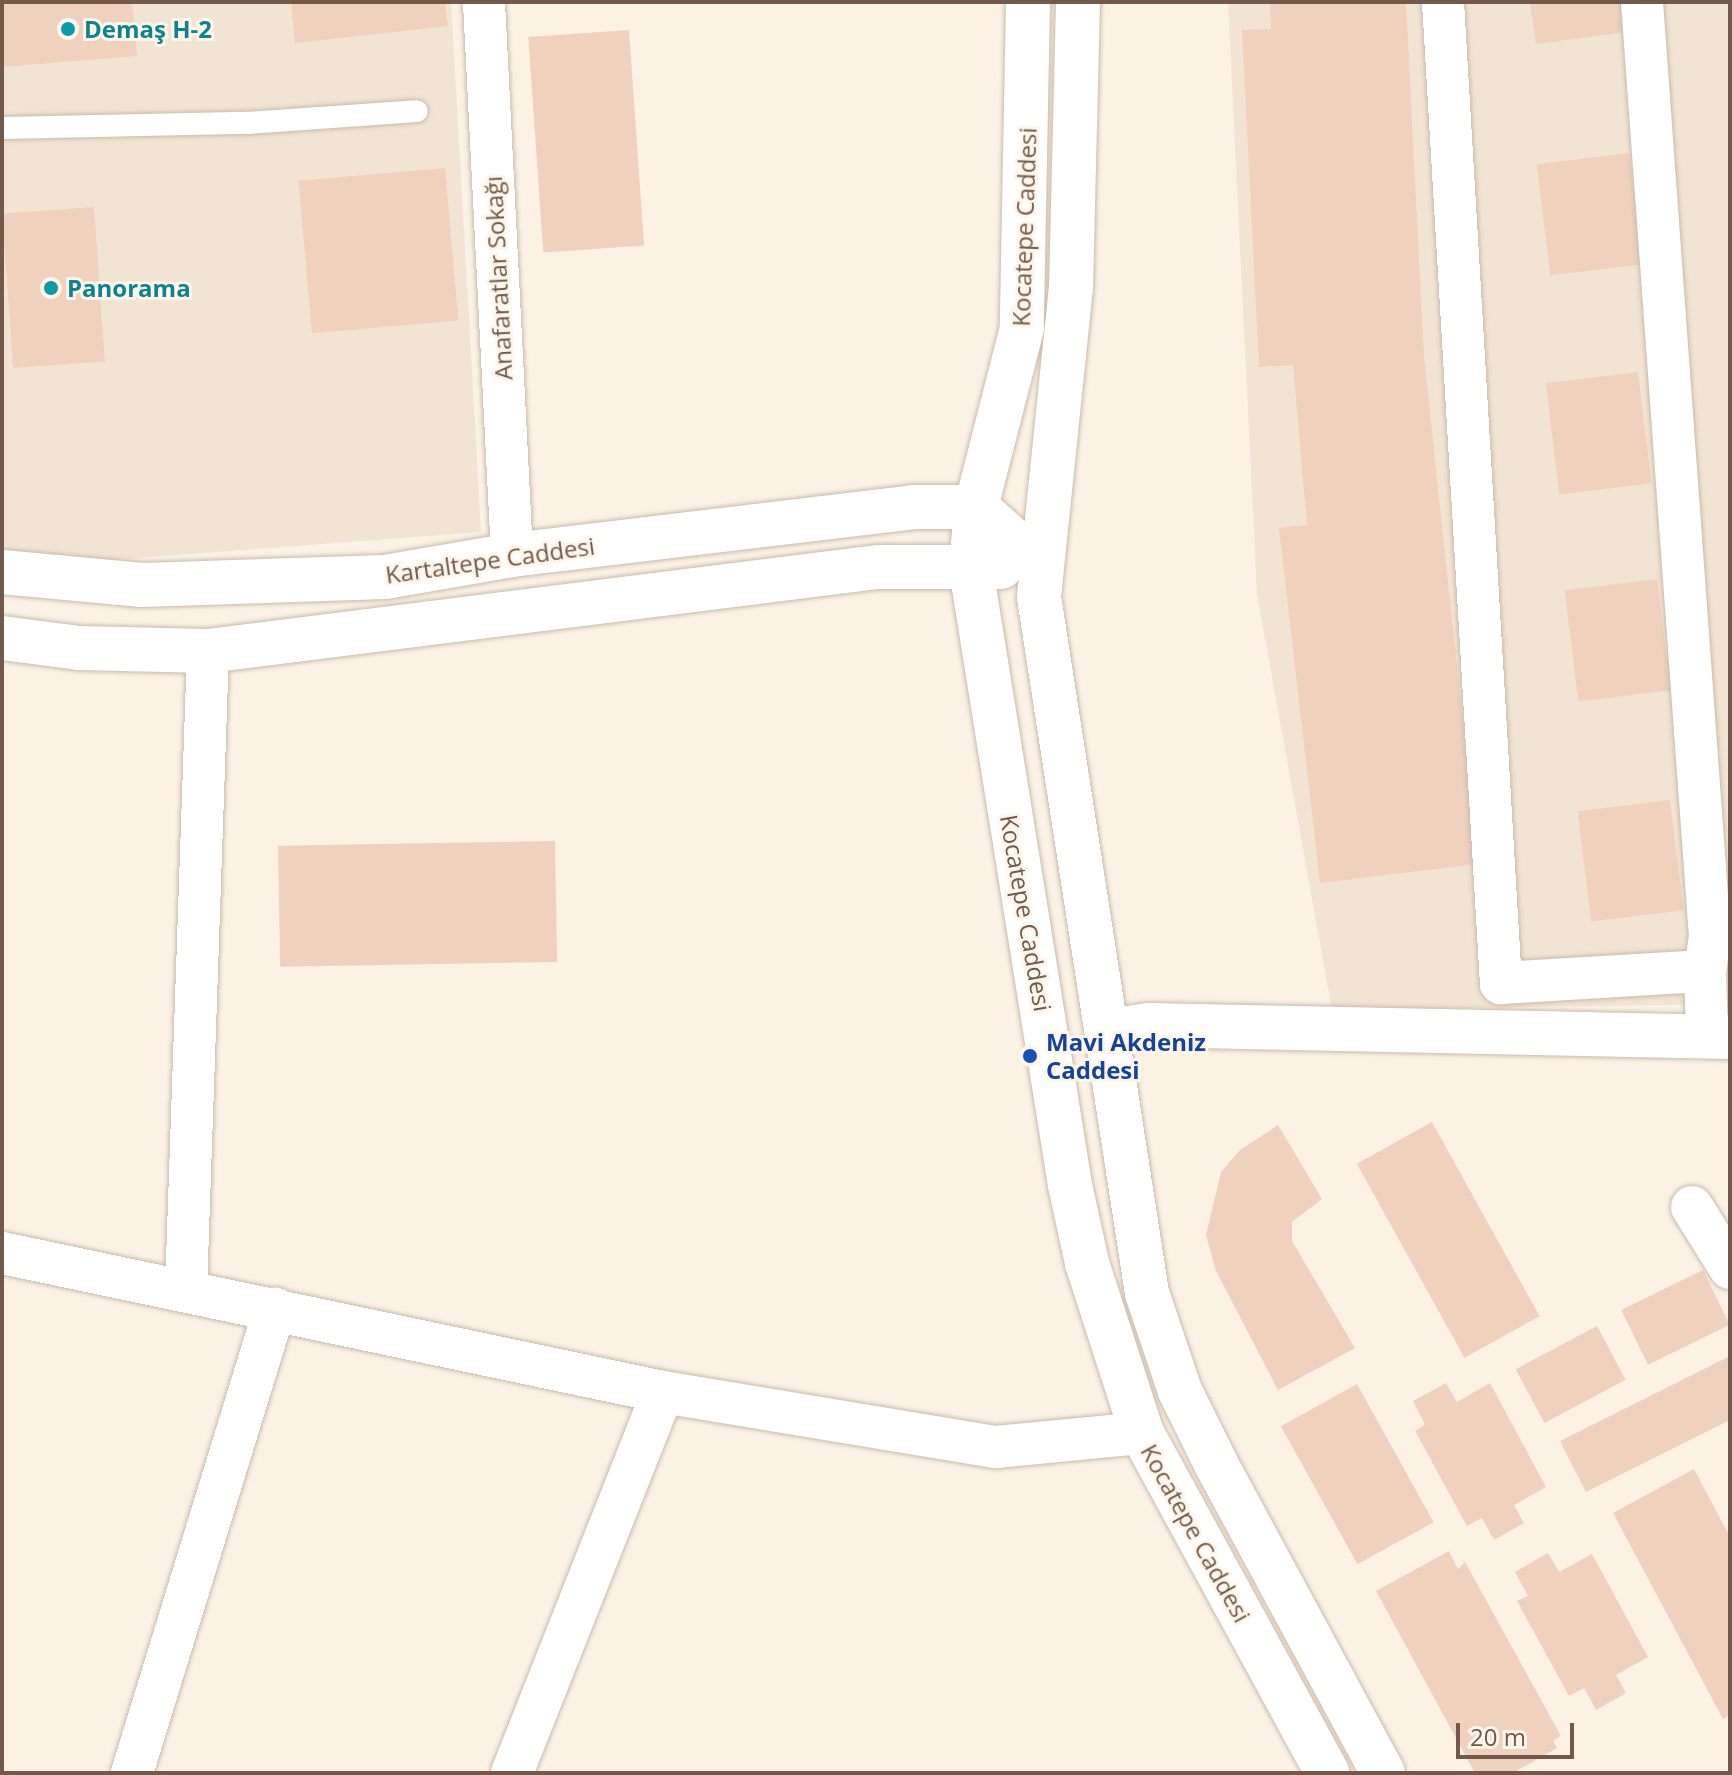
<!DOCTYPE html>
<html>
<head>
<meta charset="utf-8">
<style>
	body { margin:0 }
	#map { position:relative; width:1732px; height:1775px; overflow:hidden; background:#fbf2e5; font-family:"Open Sans",sans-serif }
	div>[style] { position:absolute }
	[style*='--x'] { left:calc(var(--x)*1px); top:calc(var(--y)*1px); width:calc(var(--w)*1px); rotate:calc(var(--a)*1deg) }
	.residential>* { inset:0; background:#f2e4d3 }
	.building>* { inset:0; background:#efd1be; transform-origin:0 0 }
	.roads { filter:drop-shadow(0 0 2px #ccbaab) drop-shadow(0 0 2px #ccbaab) }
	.service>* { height:22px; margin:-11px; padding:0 11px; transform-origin:11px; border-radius:11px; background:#fff }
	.minor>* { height:42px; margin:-21px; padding:0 21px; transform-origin:21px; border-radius:21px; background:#fff }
	.tertiary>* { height:44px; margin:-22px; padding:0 22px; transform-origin:22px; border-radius:22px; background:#fff }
	.secondary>* { height:44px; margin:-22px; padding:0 22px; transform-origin:22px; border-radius:22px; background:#fff }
	.dots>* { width:22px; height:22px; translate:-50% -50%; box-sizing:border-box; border:4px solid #fef6eb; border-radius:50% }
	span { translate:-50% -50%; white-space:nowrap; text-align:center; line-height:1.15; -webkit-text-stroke:6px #fef6eb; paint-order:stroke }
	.culture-label { font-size:24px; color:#0d838f; font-weight:700 }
	.left { translate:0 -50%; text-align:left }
	.street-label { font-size:24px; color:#72594b }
	.transit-label { font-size:24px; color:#164399; font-weight:700 }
	.frame { position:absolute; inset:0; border:4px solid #72594b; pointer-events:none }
	.scale { position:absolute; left:1456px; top:1723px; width:118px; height:36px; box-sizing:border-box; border:4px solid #72594b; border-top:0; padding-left:10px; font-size:24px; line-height:28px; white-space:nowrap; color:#72594b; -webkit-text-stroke:6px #fef6eb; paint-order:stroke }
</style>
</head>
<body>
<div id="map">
	<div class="residential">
		<div style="clip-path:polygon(2px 2px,451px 2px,481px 532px,86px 562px,2px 551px)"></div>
		<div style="clip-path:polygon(1228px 2px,1730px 2px,1730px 1004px,1332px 1010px,1257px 594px)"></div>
	</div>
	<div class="building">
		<div style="clip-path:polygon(2px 2px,132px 2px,137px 56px,2px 67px)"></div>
		<div style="clip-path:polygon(291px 2px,445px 2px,448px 26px,295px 43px)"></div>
		<div style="clip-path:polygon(1270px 2px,1406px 2px,1424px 357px,1478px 864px,1320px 883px,1279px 528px,1307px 525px,1293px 365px,1259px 367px,1242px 30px,1271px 29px)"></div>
		<div style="clip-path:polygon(1530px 2px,1624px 2px,1627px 32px,1536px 44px)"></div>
		<div style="left:629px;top:30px;width:216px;height:101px;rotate:86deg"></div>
		<div style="left:1629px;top:153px;width:112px;height:93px;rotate:83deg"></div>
		<div style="left:445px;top:168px;width:153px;height:147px;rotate:85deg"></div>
		<div style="left:94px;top:207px;width:155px;height:92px;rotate:86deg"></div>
		<div style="left:1638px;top:372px;width:112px;height:93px;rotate:83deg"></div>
		<div style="left:1657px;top:579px;width:112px;height:93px;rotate:83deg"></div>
		<div style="left:1670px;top:800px;width:111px;height:93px;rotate:83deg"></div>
		<div style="left:555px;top:841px;width:121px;height:277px;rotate:89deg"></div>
		<div style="left:1432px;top:1122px;width:222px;height:86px;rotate:61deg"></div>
		<div style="clip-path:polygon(1278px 1125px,1322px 1199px,1292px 1222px,1292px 1241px,1355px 1348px,1278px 1390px,1216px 1271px,1206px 1235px,1221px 1172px,1240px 1150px)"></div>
		<div style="left:1703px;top:1270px;width:61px;height:91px;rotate:64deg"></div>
		<div style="left:1597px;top:1326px;width:61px;height:92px;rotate:62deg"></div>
		<div style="clip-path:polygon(1730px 1356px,1730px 1420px,1586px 1492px,1560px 1441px)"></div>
		<div style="clip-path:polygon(1446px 1383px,1457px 1402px,1490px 1383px,1546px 1487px,1514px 1505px,1524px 1523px,1494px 1540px,1482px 1518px,1467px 1526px,1415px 1431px,1425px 1425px,1413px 1401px)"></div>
		<div style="left:1357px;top:1384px;width:158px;height:87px;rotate:61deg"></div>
		<div style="clip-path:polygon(1694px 1469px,1730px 1537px,1730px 1715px,1723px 1719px,1613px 1513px)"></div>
		<div style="clip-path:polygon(1449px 1551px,1458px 1569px,1465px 1562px,1561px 1736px,1553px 1741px,1557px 1748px,1513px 1773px,1475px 1773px,1376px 1591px)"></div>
		<div style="clip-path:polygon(1548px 1553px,1559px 1572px,1592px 1554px,1648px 1657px,1616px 1675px,1626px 1693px,1596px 1710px,1584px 1688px,1569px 1696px,1517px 1601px,1528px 1596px,1515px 1572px)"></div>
	</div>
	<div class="roads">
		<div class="service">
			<div style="--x:2;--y:128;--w:245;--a:-1.2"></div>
			<div style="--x:247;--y:123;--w:170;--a:-4"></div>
		</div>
		<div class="minor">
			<div style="--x:484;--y:2;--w:554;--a:87.1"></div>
			<div style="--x:1443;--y:2;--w:983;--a:86.62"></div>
			<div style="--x:1501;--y:983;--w:204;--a:-3.4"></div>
			<div style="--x:1642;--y:2;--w:936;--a:85.84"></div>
			<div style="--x:1710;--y:936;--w:35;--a:98"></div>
			<div style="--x:1705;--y:971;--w:65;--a:88.2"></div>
			<div style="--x:1692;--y:1207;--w:72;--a:58.1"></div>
			<div style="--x:2;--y:1253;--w:675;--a:11.88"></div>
			<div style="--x:663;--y:1392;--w:338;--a:9.4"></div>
			<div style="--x:996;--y:1447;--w:147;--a:-5.5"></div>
			<div style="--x:186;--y:1290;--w:639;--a:-88.03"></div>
			<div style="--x:132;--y:1773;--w:486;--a:-72.9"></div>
			<div style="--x:512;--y:1773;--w:410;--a:-68.4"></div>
		</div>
		<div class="tertiary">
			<div style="--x:1108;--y:1031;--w:41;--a:-8.3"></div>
			<div style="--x:1149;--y:1025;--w:581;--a:1.18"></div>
		</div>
		<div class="secondary">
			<div style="--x:1028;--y:2;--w:326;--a:91.1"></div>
			<div style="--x:1022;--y:328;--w:185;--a:104.4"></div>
			<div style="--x:976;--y:507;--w:62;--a:94.6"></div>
			<div style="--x:971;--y:569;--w:624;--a:80.87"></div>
			<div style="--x:1070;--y:1185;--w:80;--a:77.7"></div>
			<div style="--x:1087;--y:1263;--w:179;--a:72.1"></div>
			<div style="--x:1142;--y:1433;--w:387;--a:61.4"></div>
			<div style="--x:1078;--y:2;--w:285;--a:91.4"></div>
			<div style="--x:1071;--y:287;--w:312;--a:95.9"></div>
			<div style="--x:1039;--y:597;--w:704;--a:81.18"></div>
			<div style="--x:1147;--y:1293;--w:103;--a:71.4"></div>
			<div style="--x:1180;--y:1391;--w:81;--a:63.7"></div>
			<div style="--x:1216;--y:1464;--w:351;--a:61.6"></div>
			<div style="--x:2;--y:572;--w:141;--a:5.3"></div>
			<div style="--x:142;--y:585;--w:243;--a:-1.9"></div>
			<div style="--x:385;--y:577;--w:129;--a:-9.8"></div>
			<div style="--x:512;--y:555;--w:403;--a:-6.8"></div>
			<div style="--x:912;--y:507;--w:64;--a:0"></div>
			<div style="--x:976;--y:507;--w:87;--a:41.7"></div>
			<div style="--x:2;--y:638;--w:78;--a:7.4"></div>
			<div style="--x:79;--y:648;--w:129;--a:1.3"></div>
			<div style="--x:208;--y:651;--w:675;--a:-7.15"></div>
			<div style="--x:878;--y:567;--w:123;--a:0"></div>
		</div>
	</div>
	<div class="dots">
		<div style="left:68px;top:29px;background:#0f9aa8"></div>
		<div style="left:51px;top:288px;background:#0f9aa8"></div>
		<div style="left:1030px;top:1056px;background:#1a4fb4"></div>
	</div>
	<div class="culture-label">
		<span class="left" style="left:84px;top:29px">Demaş H-2</span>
		<span class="left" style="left:67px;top:288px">Panorama</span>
	</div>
	<div class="street-label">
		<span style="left:1024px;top:227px;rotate:-88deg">Kocatepe Caddesi</span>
		<span style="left:498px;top:278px;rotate:-93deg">Anafaratlar Sokağı</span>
		<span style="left:490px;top:560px;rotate:-8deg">Kartaltepe Caddesi</span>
		<span style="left:1026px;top:913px;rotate:80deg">Kocatepe Caddesi</span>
		<span style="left:1196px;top:1533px;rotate:61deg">Kocatepe Caddesi</span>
	</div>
	<div class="transit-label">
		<span class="left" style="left:1046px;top:1056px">Mavi Akdeniz<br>Caddesi</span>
	</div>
	<div class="frame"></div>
	<div class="scale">20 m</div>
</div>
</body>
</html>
